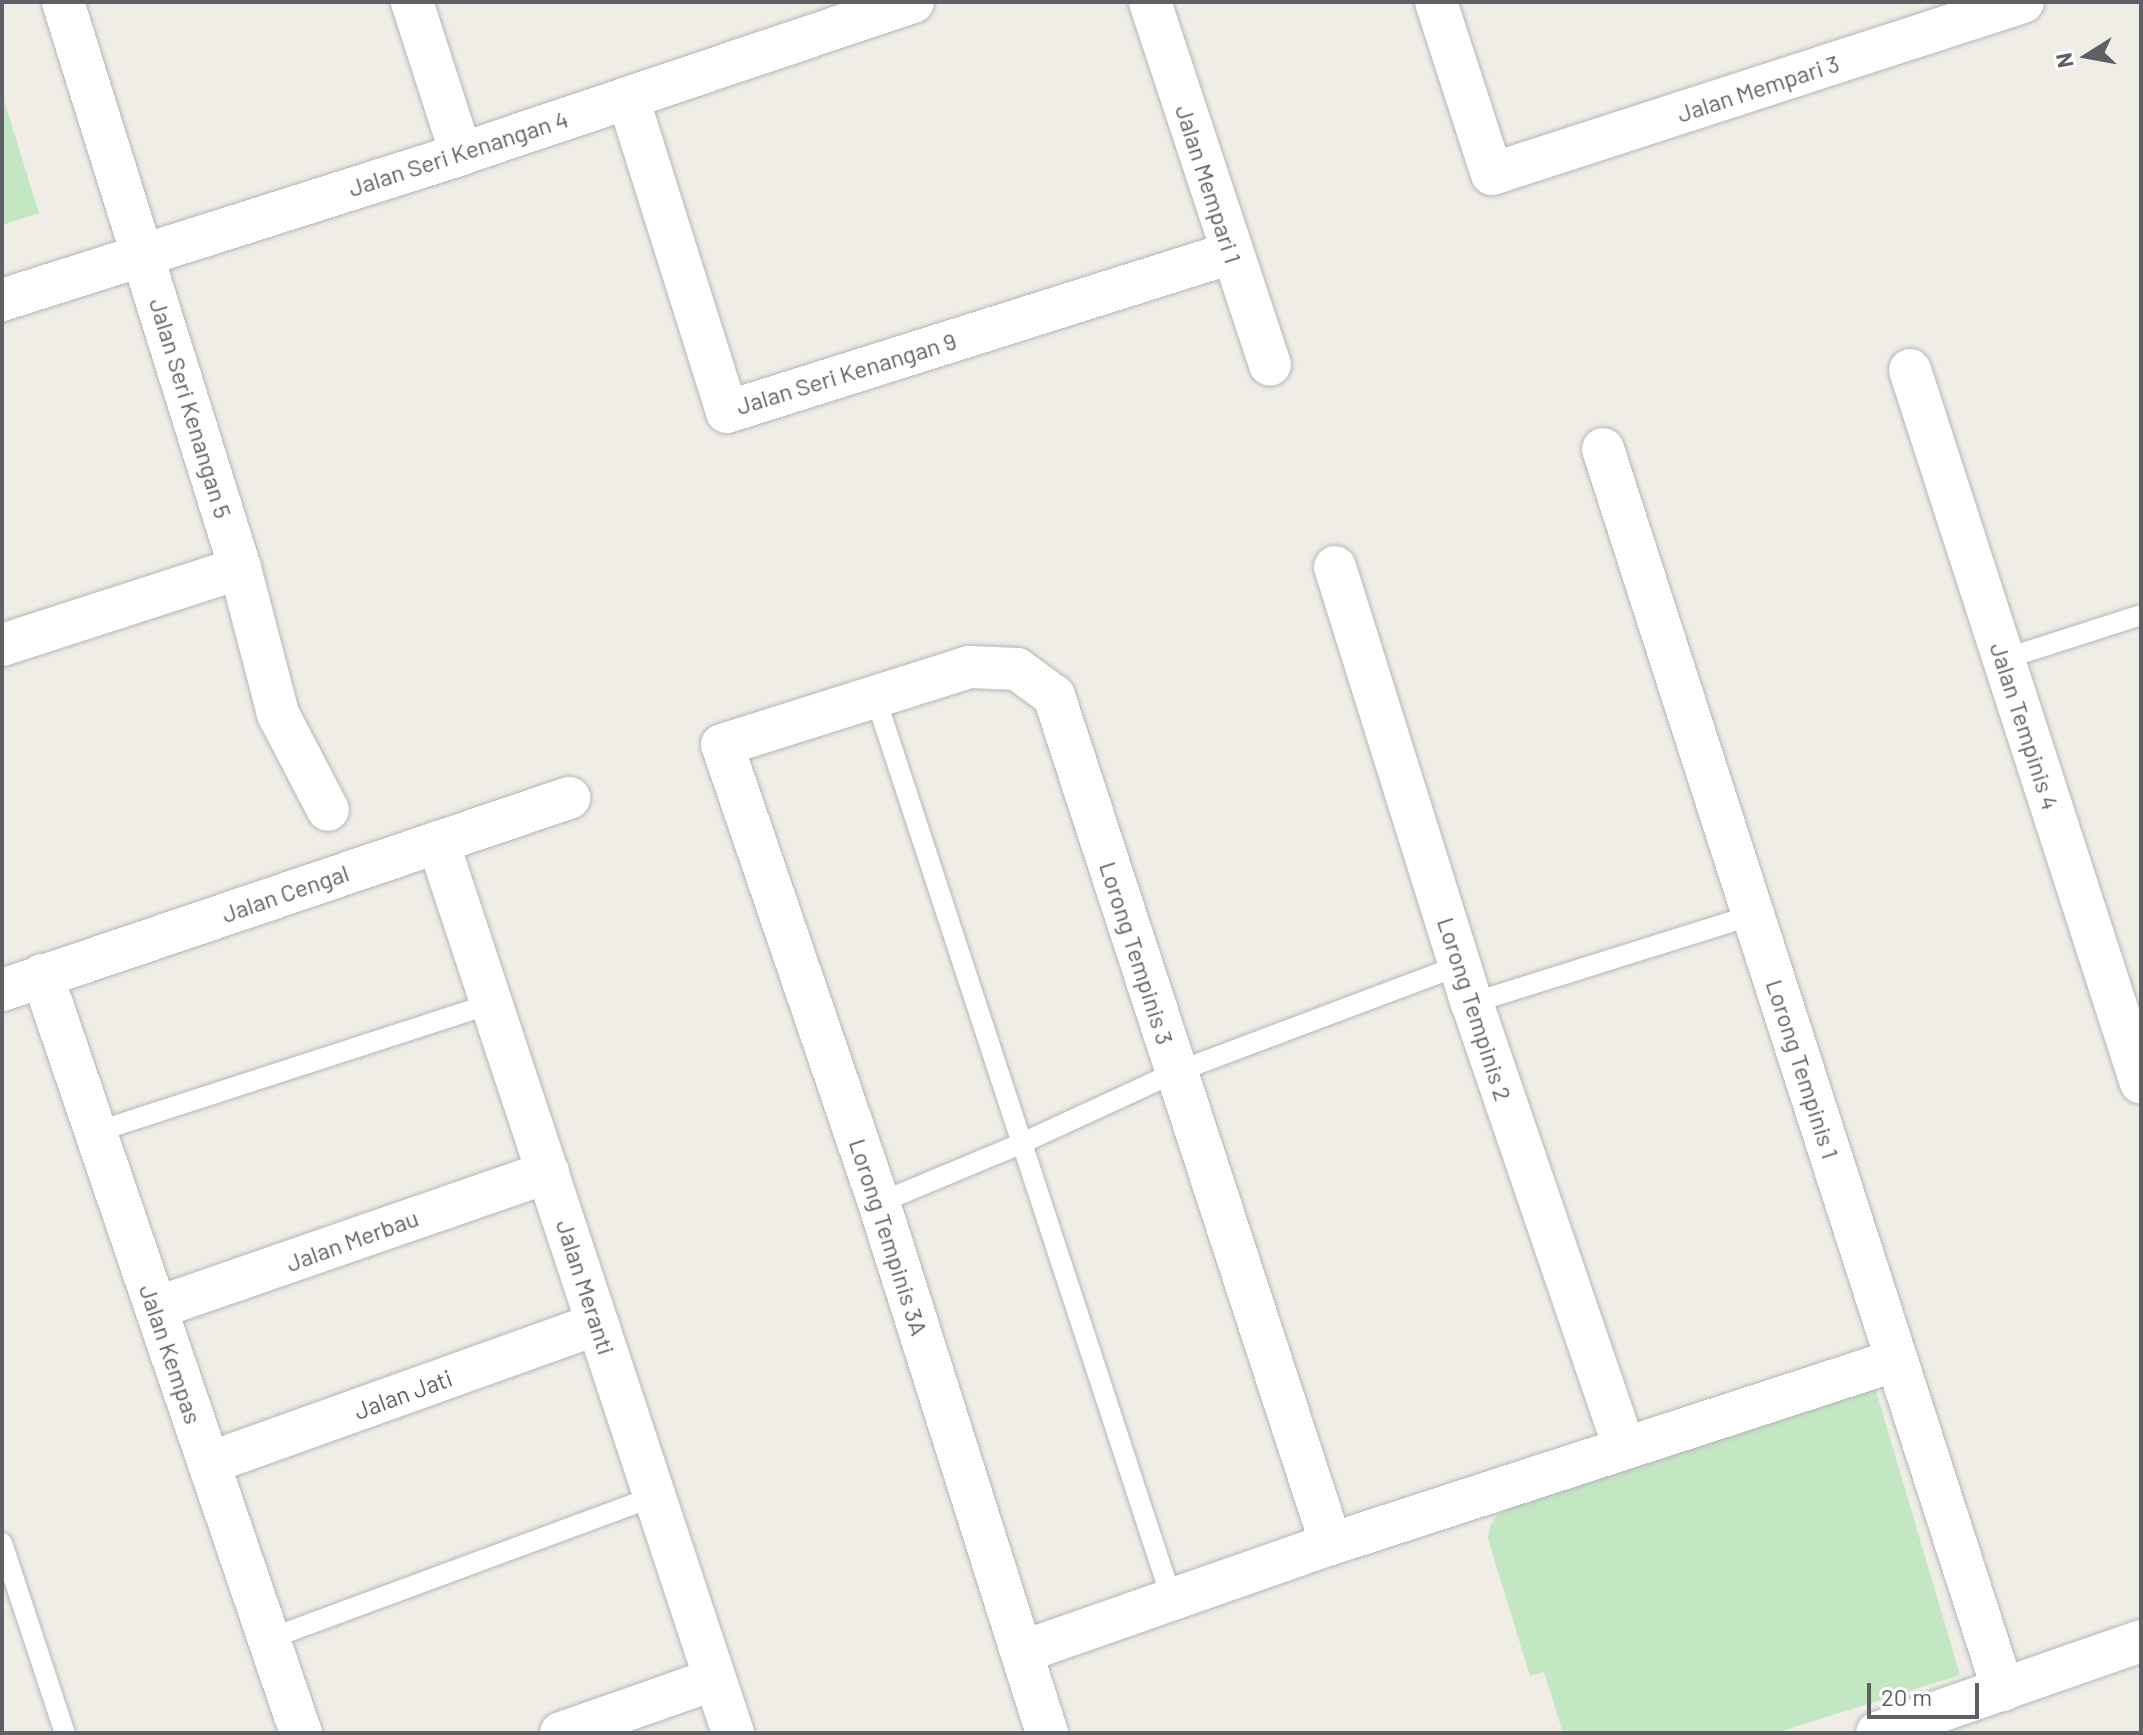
<!DOCTYPE html>
<html>
<head>
<meta charset="utf-8">
<style>
	body { margin:0 }
	#map { position:relative; width:2143px; height:1735px; overflow:hidden; background:#efede6; font-family:Barlow,sans-serif }
	div>[style] { position:absolute }
	[style*='--x'] { left:calc(var(--x)*1px); top:calc(var(--y)*1px); width:calc(var(--w)*1px); rotate:calc(var(--a)*1deg) }
	.green>* { inset:0; background:#c3e7c2 }
	.roads { filter:drop-shadow(0 0 2px #b3b6ba) drop-shadow(0 0 2px #b3b6ba) }
	.service>* { height:20px; margin:-10px; padding:0 10px; transform-origin:10px; border-radius:10px; background:#fff }
	.minor>* { height:42px; margin:-21px; padding:0 21px; transform-origin:21px; border-radius:21px; background:#fff }
	span { translate:-50% -50%; white-space:nowrap; text-align:center; line-height:1.15; -webkit-text-stroke:6px #fff; paint-order:stroke }
	.street-label { font-size:24px; color:#5d6166 }
	.frame { position:absolute; inset:0; border:4px solid #5d6166; pointer-events:none }
	.north { position:absolute; left:2047px; top:16px; width:80px; height:80px; -webkit-text-stroke:6px #fff; paint-order:stroke; rotate:259deg; font-size:22px; font-weight:700; line-height:32px; text-align:center; color:#5d6166 }
	.north::after { content:''; display:block; margin:auto; width:28px; height:36px; background:#5d6166; clip-path:polygon(50% 0,100% 100%,50% 72%,0 100%) }
	.scale { position:absolute; left:1867px; top:1683px; width:112px; height:36px; box-sizing:border-box; border:4px solid #5d6166; border-top:0; padding-left:10px; font-size:24px; line-height:28px; white-space:nowrap; color:#5d6166; -webkit-text-stroke:6px #fff; paint-order:stroke }
</style>
</head>
<body>
<div id="map">
	<div class="green">
		<div style="clip-path:polygon(2px 94px,39px 213px,2px 225px)"></div>
		<div style="clip-path:polygon(1872px 1377px,1960px 1675px,1776px 1733px,1563px 1733px,1544px 1672px,1530px 1676px,1488px 1539px,1490px 1526px,1498px 1514px,1593px 1470px)"></div>
	</div>
	<div class="roads">
		<div class="service">
			<div style="--x:2004;--y:659;--w:144;--a:-17.8"></div>
			<div style="--x:875;--y:696;--w:952;--a:71.81"></div>
			<div style="--x:1472;--y:1003;--w:294;--a:-17.4"></div>
			<div style="--x:96;--y:1132;--w:415;--a:-18"></div>
			<div style="--x:879;--y:1203;--w:153;--a:-22.7"></div>
			<div style="--x:1020;--y:1144;--w:172;--a:-24.8"></div>
			<div style="--x:1176;--y:1072;--w:303;--a:-20.6"></div>
			<div style="--x:2;--y:1543;--w:200;--a:71.7"></div>
			<div style="--x:269;--y:1639;--w:412;--a:-20.3"></div>
		</div>
		<div class="minor">
			<div style="--x:63;--y:2;--w:593;--a:72.63"></div>
			<div style="--x:240;--y:568;--w:151;--a:75.4"></div>
			<div style="--x:278;--y:714;--w:108;--a:62.5"></div>
			<div style="--x:412;--y:2;--w:160;--a:72.1"></div>
			<div style="--x:1150;--y:2;--w:382;--a:71.7"></div>
			<div style="--x:1436;--y:2;--w:181;--a:72"></div>
			<div style="--x:1492;--y:174;--w:558;--a:-17.95"></div>
			<div style="--x:628;--y:98;--w:329;--a:72.5"></div>
			<div style="--x:727;--y:412;--w:528;--a:-17.51"></div>
			<div style="--x:2;--y:300;--w:482;--a:-17.6"></div>
			<div style="--x:461;--y:154;--w:477;--a:-18.6"></div>
			<div style="--x:1910;--y:370;--w:749;--a:72.05"></div>
			<div style="--x:1603;--y:449;--w:1304;--a:72.13"></div>
			<div style="--x:1335;--y:567;--w:457;--a:72.6"></div>
			<div style="--x:1472;--y:1003;--w:470;--a:71.1"></div>
			<div style="--x:2;--y:645;--w:250;--a:-17.9"></div>
			<div style="--x:438;--y:842;--w:939;--a:71.68"></div>
			<div style="--x:42;--y:975;--w:801;--a:71.14"></div>
			<div style="--x:2;--y:990;--w:599;--a:-18.71"></div>
			<div style="--x:156;--y:1308;--w:415;--a:-19.1"></div>
			<div style="--x:209;--y:1463;--w:413;--a:-19.7"></div>
			<div style="--x:1022;--y:1652;--w:327;--a:-19.3"></div>
			<div style="--x:1331;--y:1544;--w:595;--a:-18.01"></div>
			<div style="--x:561;--y:1733;--w:163;--a:-19.3"></div>
			<div style="--x:1047;--y:1733;--w:556;--a:-107.59"></div>
			<div style="--x:879;--y:1203;--w:484;--a:-108.9"></div>
			<div style="--x:722;--y:745;--w:259;--a:-17.5"></div>
			<div style="--x:969;--y:667;--w:48;--a:2.4"></div>
			<div style="--x:1017;--y:669;--w:46;--a:36.1"></div>
			<div style="--x:1054;--y:696;--w:892;--a:71.91"></div>
			<div style="--x:1877;--y:1733;--w:280;--a:-19.2"></div>
		</div>
	</div>
	<div class="street-label">
		<span style="left:1758px;top:88px;rotate:-18deg">Jalan Mempari 3</span>
		<span style="left:458px;top:153px;rotate:-18deg">Jalan Seri Kenangan 4</span>
		<span style="left:1209px;top:184px;rotate:72deg">Jalan Mempari 1</span>
		<span style="left:846px;top:373px;rotate:-17deg">Jalan Seri Kenangan 9</span>
		<span style="left:191px;top:408px;rotate:73deg">Jalan Seri Kenangan 5</span>
		<span style="left:2025px;top:726px;rotate:72deg">Jalan Tempinis 4</span>
		<span style="left:285px;top:893px;rotate:-19deg">Jalan Cengal</span>
		<span style="left:1137px;top:953px;rotate:72deg">Lorong Tempinis 3</span>
		<span style="left:1475px;top:1009px;rotate:72deg">Lorong Tempinis 2</span>
		<span style="left:1803px;top:1069px;rotate:72deg">Lorong Tempinis 1</span>
		<span style="left:889px;top:1237px;rotate:72deg">Lorong Tempinis 3A</span>
		<span style="left:352px;top:1240px;rotate:-20deg">Jalan Merbau</span>
		<span style="left:586px;top:1287px;rotate:72deg">Jalan Meranti</span>
		<span style="left:171px;top:1354px;rotate:71deg">Jalan Kempas</span>
		<span style="left:403px;top:1394px;rotate:-20deg">Jalan Jati</span>
	</div>
	<div class="frame"></div>
	<div class="north">N</div>
	<div class="scale">20 m</div>
</div>
</body>
</html>
